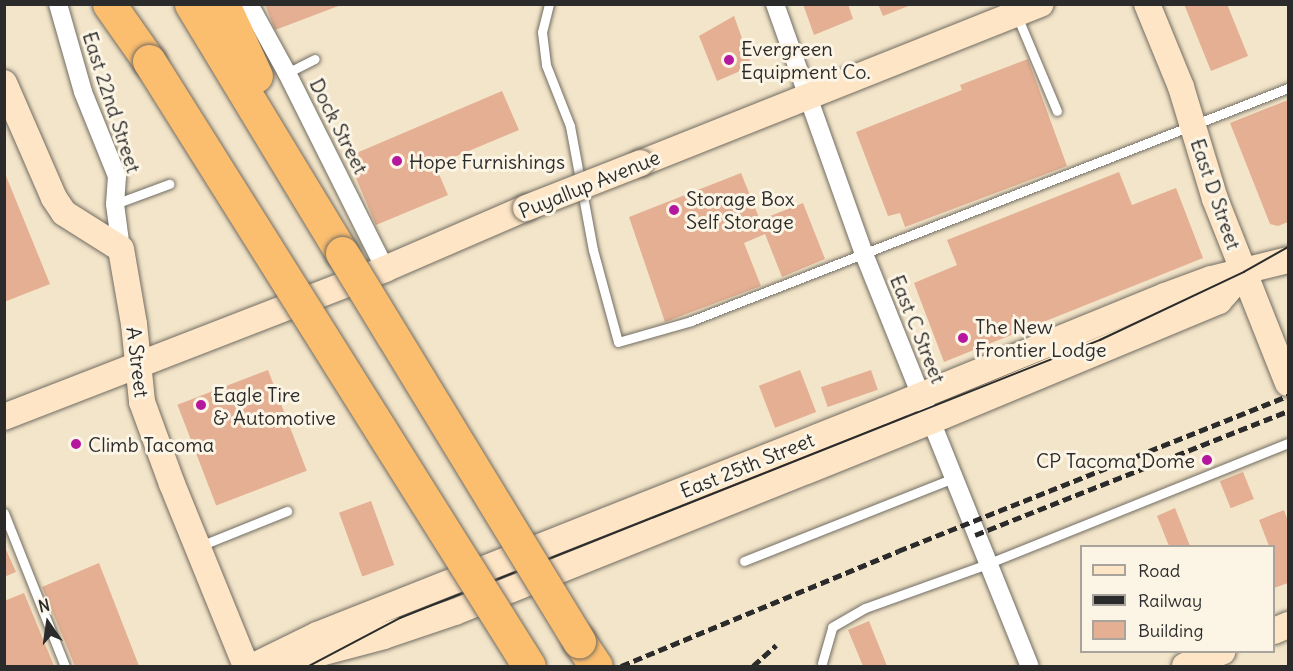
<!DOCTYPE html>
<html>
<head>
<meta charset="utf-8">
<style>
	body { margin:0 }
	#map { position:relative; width:1293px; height:671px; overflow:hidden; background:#f3e5c9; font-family:Delius,sans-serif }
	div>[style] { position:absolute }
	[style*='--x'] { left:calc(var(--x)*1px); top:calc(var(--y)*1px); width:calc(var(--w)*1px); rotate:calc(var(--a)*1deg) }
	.building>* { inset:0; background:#e4af92; transform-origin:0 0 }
	.roads { filter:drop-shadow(0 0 2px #716c62) drop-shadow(0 0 2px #716c62) }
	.lane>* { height:9px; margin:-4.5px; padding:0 4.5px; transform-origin:4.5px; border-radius:4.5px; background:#fff }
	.street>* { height:18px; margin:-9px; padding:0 9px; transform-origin:9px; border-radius:9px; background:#fff }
	.secondary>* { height:26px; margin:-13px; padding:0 13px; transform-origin:13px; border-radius:13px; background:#fde5c5 }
	.highway>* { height:33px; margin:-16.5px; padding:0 16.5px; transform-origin:16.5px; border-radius:16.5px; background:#fbbd6e }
	.tram>* { height:1.5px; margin:-0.75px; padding:0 0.75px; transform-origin:0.75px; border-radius:0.75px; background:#2b2b2b }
	.rail>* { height:4.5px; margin-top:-2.25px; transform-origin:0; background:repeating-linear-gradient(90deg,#2b2b2b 0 9px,transparent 0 13.5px) }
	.bridges { filter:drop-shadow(0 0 2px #716c62) drop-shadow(0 0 2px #716c62) }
	.secondary-bridge>* { height:26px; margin:-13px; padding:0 13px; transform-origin:13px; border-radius:13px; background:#fde5c5 }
	.highway-bridge>* { height:33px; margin:-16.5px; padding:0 16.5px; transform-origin:16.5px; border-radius:16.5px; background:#fbbd6e }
	.dots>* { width:16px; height:16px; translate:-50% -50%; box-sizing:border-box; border:3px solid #fcf5e5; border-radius:50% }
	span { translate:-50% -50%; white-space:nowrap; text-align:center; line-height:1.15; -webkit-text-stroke:6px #fcf5e5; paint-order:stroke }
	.poi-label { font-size:20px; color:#2b2b2b }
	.left { translate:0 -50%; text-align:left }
	.right { translate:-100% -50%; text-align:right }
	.street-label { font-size:20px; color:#2b2b2b }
	.frame { position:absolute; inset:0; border:6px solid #2b2b2b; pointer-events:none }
	.legend { position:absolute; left:1080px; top:545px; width:195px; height:108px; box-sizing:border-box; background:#fcf5e5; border:2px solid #a8a49b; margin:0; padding:8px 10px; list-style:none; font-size:18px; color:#2b2b2b }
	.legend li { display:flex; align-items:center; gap:12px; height:30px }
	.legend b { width:30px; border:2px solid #a8a49b }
	.north { position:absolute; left:18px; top:593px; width:60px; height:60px; -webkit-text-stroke:4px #fcf5e5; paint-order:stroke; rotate:347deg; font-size:16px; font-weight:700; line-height:24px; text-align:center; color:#2b2b2b }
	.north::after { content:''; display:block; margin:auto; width:21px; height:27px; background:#2b2b2b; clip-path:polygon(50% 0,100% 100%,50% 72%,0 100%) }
</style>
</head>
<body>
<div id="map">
	<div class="building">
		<div style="clip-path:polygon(265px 4px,341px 4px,341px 5px,275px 30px)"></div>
		<div style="clip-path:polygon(803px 4px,848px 4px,853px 19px,814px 35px)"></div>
		<div style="clip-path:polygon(878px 4px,911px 4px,911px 5px,883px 16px)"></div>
		<div style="clip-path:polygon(1184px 4px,1227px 4px,1248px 56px,1211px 71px)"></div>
		<div style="clip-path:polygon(734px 16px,752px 66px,717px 81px,699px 36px)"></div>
		<div style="clip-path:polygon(1028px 59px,1067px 166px,905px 227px,900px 213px,888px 216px,856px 132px,962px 90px,960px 85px)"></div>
		<div style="clip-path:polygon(502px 91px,519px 130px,435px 165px,448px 195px,376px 225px,347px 157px)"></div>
		<div style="clip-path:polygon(1288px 100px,1288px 222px,1278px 226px,1270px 224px,1230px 123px)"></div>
		<div style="clip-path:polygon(4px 171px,50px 284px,4px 302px)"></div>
		<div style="clip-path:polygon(1119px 172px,1132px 205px,1176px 188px,1203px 258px,944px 362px,914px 283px,957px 265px,947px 240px)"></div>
		<div style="clip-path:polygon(741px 173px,760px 220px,803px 203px,825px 259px,782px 277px,765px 234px,744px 243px,761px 286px,665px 322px,629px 217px)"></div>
		<div style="left:268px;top:370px;width:108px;height:97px;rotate:69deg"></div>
		<div style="left:800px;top:370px;width:45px;height:44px;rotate:69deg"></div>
		<div style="left:871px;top:370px;width:21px;height:53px;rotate:71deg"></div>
		<div style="left:1212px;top:453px;width:9px;height:14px;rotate:72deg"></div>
		<div style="left:1243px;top:472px;width:29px;height:25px;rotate:68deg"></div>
		<div style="left:371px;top:501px;width:68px;height:34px;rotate:70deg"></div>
		<div style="clip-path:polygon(1175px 508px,1190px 546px,1169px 546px,1157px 516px)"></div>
		<div style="clip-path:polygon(1284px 510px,1288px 521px,1288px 583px,1274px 588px,1274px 546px,1269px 546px,1259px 520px)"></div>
		<div style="clip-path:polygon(4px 545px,16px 572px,4px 577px)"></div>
		<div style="clip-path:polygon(99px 563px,139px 666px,75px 666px,42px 587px)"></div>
		<div style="clip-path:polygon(24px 593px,54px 666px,4px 666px,4px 601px)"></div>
		<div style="clip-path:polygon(869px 621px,887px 666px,863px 666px,848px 630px)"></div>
	</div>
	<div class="roads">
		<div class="lane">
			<div style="--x:549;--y:4;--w:29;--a:104"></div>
			<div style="--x:542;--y:32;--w:33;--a:83"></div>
			<div style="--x:546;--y:65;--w:66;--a:68.5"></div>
			<div style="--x:570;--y:126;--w:126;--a:79.5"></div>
			<div style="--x:593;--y:250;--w:95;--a:74.8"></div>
			<div style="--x:618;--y:342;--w:76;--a:-16"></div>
			<div style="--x:691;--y:321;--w:641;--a:-21.32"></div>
			<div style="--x:1017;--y:16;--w:103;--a:67.2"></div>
			<div style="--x:287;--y:73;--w:31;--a:-27"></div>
			<div style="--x:115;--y:204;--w:58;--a:-20.3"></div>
			<div style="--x:4;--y:513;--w:165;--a:68.3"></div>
			<div style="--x:200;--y:546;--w:94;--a:-21.9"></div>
			<div style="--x:744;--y:561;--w:226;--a:-21.6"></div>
			<div style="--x:822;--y:663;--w:37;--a:-74"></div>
			<div style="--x:832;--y:627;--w:38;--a:-30"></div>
			<div style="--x:865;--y:608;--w:130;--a:-19.8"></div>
			<div style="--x:987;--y:564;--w:324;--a:-21.9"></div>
		</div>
		<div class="street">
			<div style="--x:58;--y:4;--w:91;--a:74.1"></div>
			<div style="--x:83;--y:92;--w:91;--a:68"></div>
			<div style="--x:117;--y:176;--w:28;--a:94"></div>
			<div style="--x:115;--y:204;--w:45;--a:82.4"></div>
			<div style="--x:249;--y:4;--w:79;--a:61.2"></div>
			<div style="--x:287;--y:73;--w:219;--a:63.4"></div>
			<div style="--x:775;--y:4;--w:265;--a:70.4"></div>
			<div style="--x:864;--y:254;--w:444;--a:68.1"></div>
		</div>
		<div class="secondary">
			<div style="--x:1147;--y:4;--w:90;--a:67.7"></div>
			<div style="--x:1181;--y:87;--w:117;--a:73.1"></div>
			<div style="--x:1215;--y:199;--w:198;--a:68.4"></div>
			<div style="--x:4;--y:83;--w:125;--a:66.5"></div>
			<div style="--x:54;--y:198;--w:18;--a:56"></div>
			<div style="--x:64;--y:213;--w:67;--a:32.3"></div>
			<div style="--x:121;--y:249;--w:76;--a:80.2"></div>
			<div style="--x:134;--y:324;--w:78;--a:84.1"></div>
			<div style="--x:142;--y:402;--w:87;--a:69.9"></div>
			<div style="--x:172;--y:484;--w:196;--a:67.9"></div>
			<div style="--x:641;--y:163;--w:430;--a:-21.7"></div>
			<div style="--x:4;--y:417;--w:409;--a:-21.2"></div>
			<div style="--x:385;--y:269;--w:154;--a:-23.4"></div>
			<div style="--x:1274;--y:631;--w:15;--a:-23"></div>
			<div style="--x:294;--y:660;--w:93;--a:-14.9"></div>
			<div style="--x:384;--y:636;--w:75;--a:-18.7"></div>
			<div style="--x:455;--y:612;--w:513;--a:-21.86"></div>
			<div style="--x:931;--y:421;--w:312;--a:-22.6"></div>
			<div style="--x:1219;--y:301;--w:38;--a:-49"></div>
			<div style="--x:254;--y:666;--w:70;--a:-26.2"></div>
			<div style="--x:317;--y:635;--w:609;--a:-21.59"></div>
			<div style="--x:883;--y:411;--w:305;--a:-22.2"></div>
			<div style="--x:1165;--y:296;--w:49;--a:-20.3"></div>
			<div style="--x:1211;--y:279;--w:79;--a:-13.9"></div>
			<div style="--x:1185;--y:666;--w:40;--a:-21"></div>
		</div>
		<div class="highway">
			<div style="--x:109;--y:4;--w:70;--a:54.9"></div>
			<div style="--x:191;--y:4;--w:291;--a:58.8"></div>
			<div style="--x:223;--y:4;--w:79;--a:65.4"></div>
			<div style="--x:579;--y:641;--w:30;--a:56"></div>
		</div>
	</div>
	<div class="tram">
		<div style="--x:309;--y:666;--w:103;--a:-27.8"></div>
		<div style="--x:400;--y:618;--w:753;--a:-21.66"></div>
		<div style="--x:1100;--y:340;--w:159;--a:-25.3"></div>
		<div style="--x:1244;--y:272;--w:51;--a:-29.6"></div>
	</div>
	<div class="rail">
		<div style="--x:975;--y:535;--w:337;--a:-21.6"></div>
		<div style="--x:621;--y:666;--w:300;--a:-22.5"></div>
		<div style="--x:898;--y:551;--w:420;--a:-21.7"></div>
		<div style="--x:753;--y:666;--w:31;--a:-42"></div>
	</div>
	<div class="bridges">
		<div class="secondary-bridge">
			<div style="--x:526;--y:208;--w:123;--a:-21.4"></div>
		</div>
		<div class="highway-bridge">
			<div style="--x:149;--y:61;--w:714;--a:57.87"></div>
			<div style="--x:342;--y:253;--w:455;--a:58.6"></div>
		</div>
	</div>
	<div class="dots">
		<div style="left:729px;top:60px;background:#b5179e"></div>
		<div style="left:397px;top:161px;background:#b5179e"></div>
		<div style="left:674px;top:210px;background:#b5179e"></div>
		<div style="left:963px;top:338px;background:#b5179e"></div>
		<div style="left:201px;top:405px;background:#b5179e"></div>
		<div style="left:76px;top:444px;background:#b5179e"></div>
		<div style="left:1207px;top:460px;background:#b5179e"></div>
	</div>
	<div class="poi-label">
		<span class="left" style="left:741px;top:60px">Evergreen<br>Equipment Co.</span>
		<span class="left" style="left:409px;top:161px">Hope Furnishings</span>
		<span class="left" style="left:686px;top:210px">Storage Box<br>Self Storage</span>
		<span class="left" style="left:975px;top:338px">The New<br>Frontier Lodge</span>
		<span class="left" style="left:213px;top:406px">Eagle Tire<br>&amp; Automotive</span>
		<span class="left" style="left:88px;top:444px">Climb Tacoma</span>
		<span class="right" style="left:1195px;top:460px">CP Tacoma Dome</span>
	</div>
	<div class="street-label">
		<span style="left:112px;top:102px;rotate:72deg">East 22nd Street</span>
		<span style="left:339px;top:126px;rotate:63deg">Dock Street</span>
		<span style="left:589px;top:184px;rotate:-22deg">Puyallup Avenue</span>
		<span style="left:1216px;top:194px;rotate:71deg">East D Street</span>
		<span style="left:918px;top:329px;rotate:68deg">East C Street</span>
		<span style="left:138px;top:362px;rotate:83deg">A Street</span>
		<span style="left:747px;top:465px;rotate:-22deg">East 25th Street</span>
	</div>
	<div class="frame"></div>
	<ul class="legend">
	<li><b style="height:8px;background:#fde5c5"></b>Road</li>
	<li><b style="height:8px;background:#2b2b2b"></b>Railway</li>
	<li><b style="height:16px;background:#e4af92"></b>Building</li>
	</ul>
	<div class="north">N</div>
</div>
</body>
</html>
